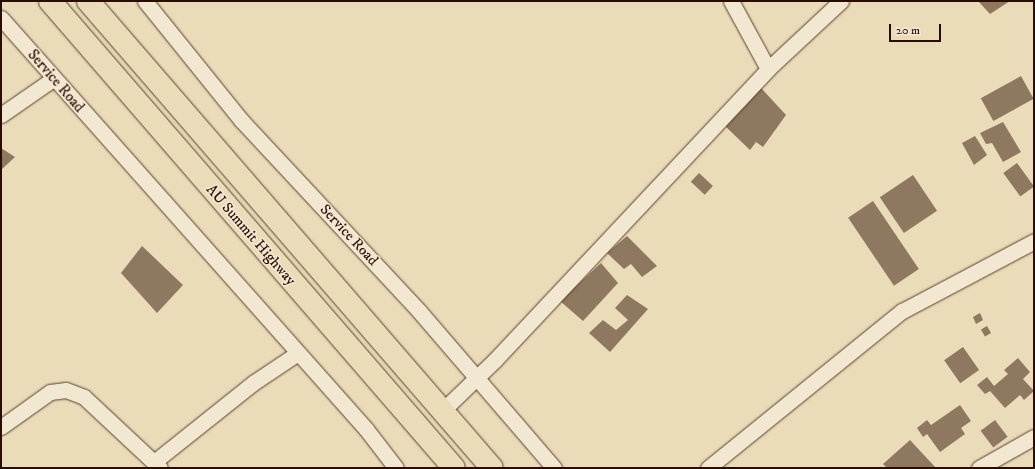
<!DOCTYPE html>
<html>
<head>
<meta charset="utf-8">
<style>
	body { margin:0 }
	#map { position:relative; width:1035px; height:469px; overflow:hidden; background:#ebdcb9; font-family:"IM FELL DW Pica",serif }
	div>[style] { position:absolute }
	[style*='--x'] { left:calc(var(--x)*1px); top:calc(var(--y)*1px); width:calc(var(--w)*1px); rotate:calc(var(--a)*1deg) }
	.building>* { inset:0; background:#8e7860; transform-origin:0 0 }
	.roads { filter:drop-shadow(0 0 1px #5a402e) drop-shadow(0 0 1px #5a402e) }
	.minor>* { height:15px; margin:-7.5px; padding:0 7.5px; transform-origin:7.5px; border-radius:7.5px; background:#f2e8d2 }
	.primary>* { height:22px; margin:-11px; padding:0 11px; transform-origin:11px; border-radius:11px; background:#ebdcb9 }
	span { translate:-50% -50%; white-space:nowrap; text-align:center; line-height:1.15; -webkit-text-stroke:3px #f2e8d2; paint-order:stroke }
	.street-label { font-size:15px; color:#2a0c00 }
	.frame { position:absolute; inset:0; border:2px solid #2a0c00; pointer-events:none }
	.scale { position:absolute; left:889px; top:24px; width:52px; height:18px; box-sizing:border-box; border:2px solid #2a0c00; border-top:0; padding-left:5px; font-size:12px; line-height:14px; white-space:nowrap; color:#2a0c00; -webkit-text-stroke:3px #f2e8d2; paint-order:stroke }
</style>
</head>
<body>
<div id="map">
	<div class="building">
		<div style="clip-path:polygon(978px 1px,1010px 1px,990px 14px)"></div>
		<div style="left:1021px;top:76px;width:26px;height:46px;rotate:61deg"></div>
		<div style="clip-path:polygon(761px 88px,786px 115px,763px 147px,756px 142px,750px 150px,724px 125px)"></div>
		<div style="clip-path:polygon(1003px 122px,1021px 152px,1003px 162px,992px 143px,986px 144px,980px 133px)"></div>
		<div style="clip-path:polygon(975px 136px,987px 155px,974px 165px,962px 143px)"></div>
		<div style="clip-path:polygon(1px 148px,15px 157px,1px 170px)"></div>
		<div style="left:1017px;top:163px;width:29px;height:17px;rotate:54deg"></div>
		<div style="left:699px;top:173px;width:19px;height:12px;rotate:43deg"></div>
		<div style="left:913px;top:175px;width:43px;height:40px;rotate:56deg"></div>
		<div style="left:873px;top:201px;width:82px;height:30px;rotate:56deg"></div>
		<div style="clip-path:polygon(627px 236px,657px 266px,642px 277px,631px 264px,624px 269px,607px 253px)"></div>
		<div style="clip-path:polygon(142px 246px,183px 285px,157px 313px,121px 273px)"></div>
		<div style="clip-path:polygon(601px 263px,618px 283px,583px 321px,560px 301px)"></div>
		<div style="clip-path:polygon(627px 295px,648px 309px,610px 352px,589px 333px,603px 320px,616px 330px,628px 320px,615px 308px)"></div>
		<div style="clip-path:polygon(980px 313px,983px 320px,976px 324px,973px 317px)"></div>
		<div style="left:987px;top:326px;width:8px;height:7px;rotate:60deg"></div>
		<div style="left:963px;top:347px;width:28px;height:23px;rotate:55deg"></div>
		<div style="clip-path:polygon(1018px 358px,1030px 372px,1023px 379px,1034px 391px,1024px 400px,1020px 395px,1005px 408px,990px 391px,985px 394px,977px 385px,987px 377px,994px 386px,1008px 374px,1004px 370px)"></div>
		<div style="clip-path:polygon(960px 405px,971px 421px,961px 428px,965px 434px,940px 452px,927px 434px,923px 437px,917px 428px,927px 420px,931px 425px)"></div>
		<div style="left:995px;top:420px;width:21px;height:18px;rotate:53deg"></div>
		<div style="clip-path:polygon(910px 440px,936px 468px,887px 468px,883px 464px)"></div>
	</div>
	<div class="roads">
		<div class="minor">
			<div style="--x:145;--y:1;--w:153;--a:51.1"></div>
			<div style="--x:241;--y:120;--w:261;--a:47"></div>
			<div style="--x:419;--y:311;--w:207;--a:49.3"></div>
			<div style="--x:731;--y:1;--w:77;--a:61.4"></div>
			<div style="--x:1;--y:18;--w:550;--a:48.39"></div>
			<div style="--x:366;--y:429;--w:49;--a:52.4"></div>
			<div style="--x:1;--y:115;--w:63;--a:-34.7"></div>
			<div style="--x:442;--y:411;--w:74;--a:-43.9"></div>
			<div style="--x:495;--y:360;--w:399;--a:-46.8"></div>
			<div style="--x:768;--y:69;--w:100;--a:-43"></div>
			<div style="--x:1;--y:427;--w:60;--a:-35.5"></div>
			<div style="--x:50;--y:392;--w:16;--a:-7"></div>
			<div style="--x:66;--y:390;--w:19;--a:21"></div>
			<div style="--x:84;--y:397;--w:104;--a:43.1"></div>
			<div style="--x:154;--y:462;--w:127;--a:-38.6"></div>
			<div style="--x:253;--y:383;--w:54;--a:-33.7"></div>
			<div style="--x:708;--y:468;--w:250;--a:-39"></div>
			<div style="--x:902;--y:311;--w:149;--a:-27.9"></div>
			<div style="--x:979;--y:468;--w:63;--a:-29.4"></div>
		</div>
		<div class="primary">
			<div style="--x:50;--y:1;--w:617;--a:49.14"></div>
			<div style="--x:88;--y:1;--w:617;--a:49.14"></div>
		</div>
	</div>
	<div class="street-label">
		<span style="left:56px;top:81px;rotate:49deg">Service Road</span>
		<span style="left:251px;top:235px;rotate:49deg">AU Summit Highway</span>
		<span style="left:349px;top:235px;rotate:47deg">Service Road</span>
	</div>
	<div class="frame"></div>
	<div class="scale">20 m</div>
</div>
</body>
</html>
